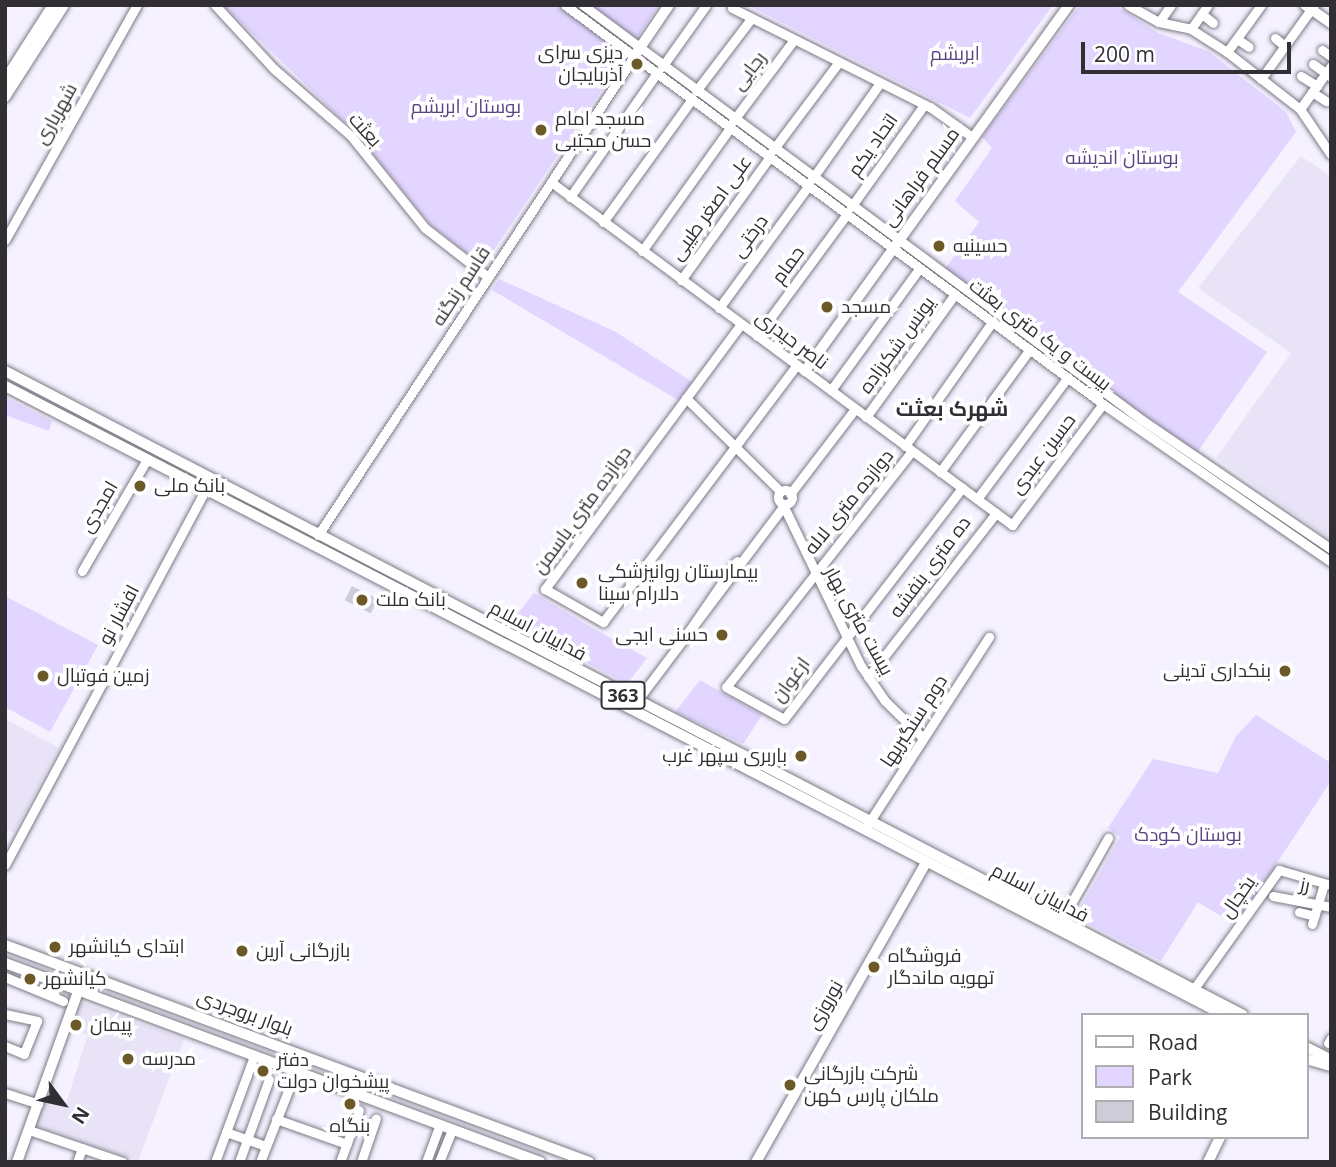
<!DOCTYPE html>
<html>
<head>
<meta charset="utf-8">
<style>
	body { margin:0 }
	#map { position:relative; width:1336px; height:1167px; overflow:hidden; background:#f5f1ff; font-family:"Open Sans",Cairo,sans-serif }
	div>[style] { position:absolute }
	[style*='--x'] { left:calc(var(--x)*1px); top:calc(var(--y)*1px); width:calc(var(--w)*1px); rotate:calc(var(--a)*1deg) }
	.built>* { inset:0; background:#e9e3f7 }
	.green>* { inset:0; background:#e2d5ff }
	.building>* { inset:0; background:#ceccd9; transform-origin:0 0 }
	.roads { filter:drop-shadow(0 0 2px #7d7a85) drop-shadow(0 0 2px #7d7a85) }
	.minor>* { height:9px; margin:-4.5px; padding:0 4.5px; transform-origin:4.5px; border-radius:4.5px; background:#fff }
	.minor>.ring { margin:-4.5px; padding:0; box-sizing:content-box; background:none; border:9px solid #fff; border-radius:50% }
	.major>* { height:10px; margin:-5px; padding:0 5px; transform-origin:5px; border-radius:5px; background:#fff }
	.dots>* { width:19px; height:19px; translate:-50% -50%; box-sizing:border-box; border:4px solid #fff; border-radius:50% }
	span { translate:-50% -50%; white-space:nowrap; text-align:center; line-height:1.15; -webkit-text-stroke:7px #fff; paint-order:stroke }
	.shield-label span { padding:2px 5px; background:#fff; border:2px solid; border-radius:5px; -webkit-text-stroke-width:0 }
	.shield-label { font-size:18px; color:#312f34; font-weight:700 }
	.poi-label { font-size:19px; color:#312f34 }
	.right { translate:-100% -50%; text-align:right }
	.left { translate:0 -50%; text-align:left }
	.park-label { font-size:19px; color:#5a4382 }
	.street-label { font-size:19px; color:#312f34 }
	.neighbourhood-label { font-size:21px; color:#312f34; font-weight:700 }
	.frame { position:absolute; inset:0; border:7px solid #312f34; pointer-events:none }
	.legend { position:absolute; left:1081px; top:1013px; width:228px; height:126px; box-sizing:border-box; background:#fff; border:2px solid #adacae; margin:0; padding:9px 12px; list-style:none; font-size:21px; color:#312f34 }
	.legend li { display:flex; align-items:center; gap:14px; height:35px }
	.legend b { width:35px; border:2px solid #adacae }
	.north { position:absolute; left:28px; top:1069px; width:70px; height:70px; -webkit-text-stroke:5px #fff; paint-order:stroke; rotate:123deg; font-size:19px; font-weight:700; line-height:28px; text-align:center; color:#312f34 }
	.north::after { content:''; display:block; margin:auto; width:24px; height:32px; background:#312f34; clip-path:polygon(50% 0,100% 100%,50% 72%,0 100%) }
	.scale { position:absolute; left:1081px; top:42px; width:210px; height:32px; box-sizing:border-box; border:4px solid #312f34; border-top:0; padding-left:9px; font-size:21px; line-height:24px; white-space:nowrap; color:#312f34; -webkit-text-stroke:5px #fff; paint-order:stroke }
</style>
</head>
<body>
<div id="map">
	<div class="built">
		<div style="clip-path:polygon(1301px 156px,1331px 177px,1331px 540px,1216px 458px,1291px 353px,1198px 288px)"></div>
		<div style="clip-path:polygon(5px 719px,59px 748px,14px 833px,5px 829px)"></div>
		<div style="clip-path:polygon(81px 1002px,184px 1039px,138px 1161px,35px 1126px,45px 1097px,66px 1103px,88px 1035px,71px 1029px)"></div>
	</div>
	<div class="green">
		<div style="clip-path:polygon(223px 5px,659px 5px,483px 266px,430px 224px,355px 132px)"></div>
		<div style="clip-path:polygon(747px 5px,1053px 5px,970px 118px)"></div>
		<div style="clip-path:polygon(1080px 5px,1115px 5px,1158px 33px,1208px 51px,1286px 112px,1296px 132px,1178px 292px,1267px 352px,1196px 454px,945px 269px,979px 222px,955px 201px,992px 148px,982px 137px)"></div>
		<div style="clip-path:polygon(499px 279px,616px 332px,692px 382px,678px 400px,492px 290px)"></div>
		<div style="clip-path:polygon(5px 397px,52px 421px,49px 431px,5px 415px)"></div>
		<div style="clip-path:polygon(534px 593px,591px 627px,647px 658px,627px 684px,511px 622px)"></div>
		<div style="clip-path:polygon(5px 596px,98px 645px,50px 732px,5px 707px)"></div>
		<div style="clip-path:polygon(700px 680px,762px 715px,743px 744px,675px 712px)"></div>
		<div style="clip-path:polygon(1256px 715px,1331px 763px,1331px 781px,1236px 925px,1198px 902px,1161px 961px,1075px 917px,1120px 837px,1108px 828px,1153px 759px,1218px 773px,1236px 736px)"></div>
	</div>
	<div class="building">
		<div style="left:352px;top:586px;width:29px;height:16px;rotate:27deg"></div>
	</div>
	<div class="roads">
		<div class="minor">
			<div style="--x:215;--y:5;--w:87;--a:47.3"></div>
			<div style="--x:274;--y:69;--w:102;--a:41"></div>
			<div style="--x:351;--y:136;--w:118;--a:51.2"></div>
			<div style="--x:425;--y:228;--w:80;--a:37.9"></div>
			<div style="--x:565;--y:5;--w:670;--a:36.56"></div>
			<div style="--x:1103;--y:404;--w:277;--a:34.7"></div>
			<div style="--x:583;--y:5;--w:696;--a:36.59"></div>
			<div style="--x:1142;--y:420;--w:229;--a:34.3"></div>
			<div style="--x:1128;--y:5;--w:35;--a:29"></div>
			<div style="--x:1159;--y:22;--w:33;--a:12"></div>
			<div style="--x:1191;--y:29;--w:43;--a:32.6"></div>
			<div style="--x:1227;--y:52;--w:93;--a:38"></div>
			<div style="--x:1300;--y:109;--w:55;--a:56"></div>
			<div style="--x:732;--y:8;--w:221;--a:26.6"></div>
			<div style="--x:930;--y:107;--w:52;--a:35.5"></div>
			<div style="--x:1202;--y:14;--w:14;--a:39"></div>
			<div style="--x:1159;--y:22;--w:21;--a:-55"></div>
			<div style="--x:1191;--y:29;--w:29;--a:-55"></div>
			<div style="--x:1275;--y:38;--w:13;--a:39"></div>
			<div style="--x:1237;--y:39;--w:14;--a:34"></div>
			<div style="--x:1322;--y:50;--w:11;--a:34"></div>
			<div style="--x:1227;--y:52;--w:58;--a:-54.1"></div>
			<div style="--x:1313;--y:64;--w:22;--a:36"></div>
			<div style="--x:662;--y:67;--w:76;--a:-54.6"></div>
			<div style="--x:1301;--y:76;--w:19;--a:32"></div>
			<div style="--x:1261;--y:79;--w:91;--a:-54.4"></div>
			<div style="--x:696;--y:91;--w:89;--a:-52.7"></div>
			<div style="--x:1312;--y:92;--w:17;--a:33"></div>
			<div style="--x:1300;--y:109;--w:53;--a:-54.2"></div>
			<div style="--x:733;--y:121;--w:100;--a:-53.1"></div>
			<div style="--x:773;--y:150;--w:109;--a:-53.2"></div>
			<div style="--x:812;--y:179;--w:118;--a:-54.7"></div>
			<div style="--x:551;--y:182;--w:575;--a:36.65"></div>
			<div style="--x:1012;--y:525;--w:151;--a:-53.1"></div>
			<div style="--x:570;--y:197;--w:150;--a:-55"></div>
			<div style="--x:851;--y:207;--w:125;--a:-54.4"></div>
			<div style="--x:603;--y:222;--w:152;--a:-54.1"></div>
			<div style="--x:5;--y:240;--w:270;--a:-60.7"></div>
			<div style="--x:642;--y:251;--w:151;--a:-54.4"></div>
			<div style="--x:681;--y:280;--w:150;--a:-54.2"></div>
			<div style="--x:719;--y:308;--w:152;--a:-53.8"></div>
			<div style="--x:741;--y:324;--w:330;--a:126.5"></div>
			<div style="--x:545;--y:589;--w:67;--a:29.6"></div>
			<div style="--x:603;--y:622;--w:322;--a:-53"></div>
			<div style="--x:757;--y:336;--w:152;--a:-53.6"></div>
			<div style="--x:831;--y:390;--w:150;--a:-54"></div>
			<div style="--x:686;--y:398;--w:132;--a:44.7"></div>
			<div style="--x:866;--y:417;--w:152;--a:-54.1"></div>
			<div style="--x:905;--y:446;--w:153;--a:-54.9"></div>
			<div style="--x:912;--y:451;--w:300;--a:128.2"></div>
			<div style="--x:726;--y:687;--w:66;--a:28.9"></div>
			<div style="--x:784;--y:719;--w:292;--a:-52.4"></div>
			<div style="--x:940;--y:472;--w:152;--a:-53.8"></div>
			<div class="ring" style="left:778px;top:490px;width:5px;height:5px"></div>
			<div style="--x:790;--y:494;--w:107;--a:-52.6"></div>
			<div style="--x:977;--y:499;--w:152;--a:-53.3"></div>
			<div style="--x:784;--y:507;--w:177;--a:64.2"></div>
			<div style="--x:861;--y:666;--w:42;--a:55.6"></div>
			<div style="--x:885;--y:701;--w:53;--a:44.2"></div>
			<div style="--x:318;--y:535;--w:572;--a:-56.56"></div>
			<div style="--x:82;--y:571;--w:127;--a:-59.8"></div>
			<div style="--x:682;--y:641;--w:97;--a:-55.5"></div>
			<div style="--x:868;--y:677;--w:208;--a:-52"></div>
			<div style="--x:636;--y:702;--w:244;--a:-53"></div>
			<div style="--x:868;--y:824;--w:223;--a:-57.1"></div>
			<div style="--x:5;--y:865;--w:423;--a:-61.9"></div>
			<div style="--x:1273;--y:896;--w:59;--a:10.7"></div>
			<div style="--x:1299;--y:912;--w:16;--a:14"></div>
			<div style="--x:1060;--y:923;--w:98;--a:-60.5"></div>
			<div style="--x:1312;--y:924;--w:42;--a:-73.3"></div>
			<div style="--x:5;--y:977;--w:63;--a:22.5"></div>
			<div style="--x:1193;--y:990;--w:148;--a:-54.4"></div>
			<div style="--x:1279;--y:870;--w:54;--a:16.1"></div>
			<div style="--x:5;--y:1014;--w:33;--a:12"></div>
			<div style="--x:37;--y:1021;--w:35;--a:112"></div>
			<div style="--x:24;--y:1054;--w:21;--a:-157"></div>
			<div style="--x:1328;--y:1043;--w:6;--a:-59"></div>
			<div style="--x:5;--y:1093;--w:35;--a:18"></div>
			<div style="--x:276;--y:1119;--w:75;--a:19.4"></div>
			<div style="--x:29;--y:1130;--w:99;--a:18.8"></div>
			<div style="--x:226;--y:1132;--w:42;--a:19.3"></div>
			<div style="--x:77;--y:1162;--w:15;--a:-70"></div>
			<div style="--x:215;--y:1162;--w:113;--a:-69.8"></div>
			<div style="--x:239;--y:1162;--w:88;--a:-70.1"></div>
			<div style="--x:260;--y:1162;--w:82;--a:-68.5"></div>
			<div style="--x:340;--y:1162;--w:55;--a:-69.9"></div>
			<div style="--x:361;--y:1162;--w:46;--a:-71.2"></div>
			<div style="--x:426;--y:1162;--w:40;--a:-69.8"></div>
			<div style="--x:439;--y:1162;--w:35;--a:-68"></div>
		</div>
		<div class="major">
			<div style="--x:1305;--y:5;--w:32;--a:35"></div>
			<div style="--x:633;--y:58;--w:64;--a:-55.8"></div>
			<div style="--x:5;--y:80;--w:89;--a:-57.4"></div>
			<div style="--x:5;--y:97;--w:109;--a:-57.3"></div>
			<div style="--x:5;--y:371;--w:1395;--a:27.48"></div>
			<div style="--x:805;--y:371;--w:451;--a:-54.2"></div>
			<div style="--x:5;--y:386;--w:1372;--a:27.29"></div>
			<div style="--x:5;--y:945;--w:623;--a:20.38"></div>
			<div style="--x:5;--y:963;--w:571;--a:20.4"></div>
			<div style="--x:1306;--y:1047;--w:28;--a:27"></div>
			<div style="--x:1306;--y:1059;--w:26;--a:16"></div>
			<div style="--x:17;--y:1162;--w:187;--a:-70.3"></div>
			<div style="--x:756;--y:1162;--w:342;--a:-60.4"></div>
			<div style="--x:1208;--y:1162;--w:28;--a:-64"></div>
		</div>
	</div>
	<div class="dots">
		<div style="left:637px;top:64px;background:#6d5928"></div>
		<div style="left:541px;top:130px;background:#6d5928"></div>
		<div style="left:939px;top:246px;background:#6d5928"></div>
		<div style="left:827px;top:307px;background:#6d5928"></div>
		<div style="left:140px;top:486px;background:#6d5928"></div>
		<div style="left:582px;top:583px;background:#6d5928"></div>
		<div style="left:362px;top:600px;background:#6d5928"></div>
		<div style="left:722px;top:635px;background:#6d5928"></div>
		<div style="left:1285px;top:671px;background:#6d5928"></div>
		<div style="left:43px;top:676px;background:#6d5928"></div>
		<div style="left:801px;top:756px;background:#6d5928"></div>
		<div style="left:55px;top:947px;background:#6d5928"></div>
		<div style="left:242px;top:951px;background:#6d5928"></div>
		<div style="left:874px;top:967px;background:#6d5928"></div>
		<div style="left:30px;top:979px;background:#6d5928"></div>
		<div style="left:76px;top:1025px;background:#6d5928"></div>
		<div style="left:128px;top:1059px;background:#6d5928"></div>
		<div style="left:263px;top:1071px;background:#6d5928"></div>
		<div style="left:790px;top:1085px;background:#6d5928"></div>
		<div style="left:350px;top:1104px;background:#6d5928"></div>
	</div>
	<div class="shield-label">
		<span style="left:623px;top:695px">363</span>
	</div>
	<div class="poi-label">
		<span class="right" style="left:623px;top:64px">دیزی سرای<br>آذربایجان</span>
		<span class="left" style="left:555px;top:130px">مسجد امام<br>حسن مجتبی</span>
		<span class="left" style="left:953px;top:246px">حسینیه</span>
		<span class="left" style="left:841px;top:307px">مسجد</span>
		<span class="left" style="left:154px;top:486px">بانک ملی</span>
		<span class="left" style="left:598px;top:583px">بیمارستان روانپزشکی<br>دلارام سینا</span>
		<span class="left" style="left:376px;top:600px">بانک ملت</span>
		<span class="right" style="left:708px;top:635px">حسنی ابجی</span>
		<span class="right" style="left:1271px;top:671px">بنکداری تدینی</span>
		<span class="left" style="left:57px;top:676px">زمین فوتبال</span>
		<span class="right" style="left:787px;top:756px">باربری سپهر غرب</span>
		<span class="left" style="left:69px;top:947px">ابتدای کیانشهر</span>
		<span class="left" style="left:256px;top:951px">بازرگانی آرین</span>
		<span class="left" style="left:888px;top:967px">فروشگاه<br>تهویه ماندگار</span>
		<span class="left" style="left:44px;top:979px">کیانشهر</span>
		<span class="left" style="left:90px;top:1025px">پیمان</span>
		<span class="left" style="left:142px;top:1059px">مدرسه</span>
		<span class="left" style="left:277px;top:1071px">دفتر<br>پیشخوان دولت</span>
		<span class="left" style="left:804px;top:1085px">شرکت بازرگانی<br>ملکان پارس کهن</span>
		<span style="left:350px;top:1126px">بنگاه</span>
	</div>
	<div class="park-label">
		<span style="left:955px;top:54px">ابریشم</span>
		<span style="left:466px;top:107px">بوستان ابریشم</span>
		<span style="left:1122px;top:158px">بوستان اندیشه</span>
		<span style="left:1188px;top:835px">بوستان کودک</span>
	</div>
	<div class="street-label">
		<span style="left:749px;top:71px;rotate:-53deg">رجایی</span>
		<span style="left:56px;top:114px;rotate:-61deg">شهریاری</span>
		<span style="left:365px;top:130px;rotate:48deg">بعثت</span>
		<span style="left:873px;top:145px;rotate:-55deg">اتحاد یکم</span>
		<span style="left:921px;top:177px;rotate:-54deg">مسلم فراهانی</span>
		<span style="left:711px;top:208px;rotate:-54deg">علی اصغر طیبی</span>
		<span style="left:750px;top:236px;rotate:-54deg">درختی</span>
		<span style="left:788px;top:265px;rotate:-54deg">حمام</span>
		<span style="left:461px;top:286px;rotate:-57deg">قاسم زنگنه</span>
		<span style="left:1040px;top:335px;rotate:37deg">بیست و یک متری بعثت</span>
		<span style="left:792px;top:340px;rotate:37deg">ناصر حیدری</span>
		<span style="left:897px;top:345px;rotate:-54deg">یونس شکرزاده</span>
		<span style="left:1043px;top:454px;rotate:-53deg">حسین عبدی</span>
		<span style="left:849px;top:502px;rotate:-51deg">دوازده متری لاله</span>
		<span style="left:99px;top:507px;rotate:-60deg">امجدی</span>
		<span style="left:582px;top:510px;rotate:-54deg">دوازده متری یاسمن</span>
		<span style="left:930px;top:567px;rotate:-53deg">ده متری بنفشه</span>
		<span style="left:119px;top:615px;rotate:-62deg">افشار نو</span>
		<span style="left:859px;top:621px;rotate:61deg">بیست متری بهار</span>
		<span style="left:538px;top:631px;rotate:28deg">فداییان اسلام</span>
		<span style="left:791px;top:680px;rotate:-54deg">ارغوان</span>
		<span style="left:914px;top:721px;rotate:-57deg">دوم سنگبریها</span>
		<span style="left:1305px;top:885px;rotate:11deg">رز</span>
		<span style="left:1040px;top:893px;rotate:27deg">فداییان اسلام</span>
		<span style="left:1238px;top:897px;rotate:-55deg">یخچال</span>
		<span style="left:825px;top:1005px;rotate:-60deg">نوروزی</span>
		<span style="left:245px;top:1013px;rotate:20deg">بلوار بروجردی</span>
	</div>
	<div class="neighbourhood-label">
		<span style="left:952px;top:408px">شهرک بعثت</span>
	</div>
	<div class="frame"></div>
	<ul class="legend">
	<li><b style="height:9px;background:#fff"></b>Road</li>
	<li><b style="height:19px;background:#e2d5ff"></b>Park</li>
	<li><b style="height:19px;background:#ceccd9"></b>Building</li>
	</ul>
	<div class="north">N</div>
	<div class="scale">200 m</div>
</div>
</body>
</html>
